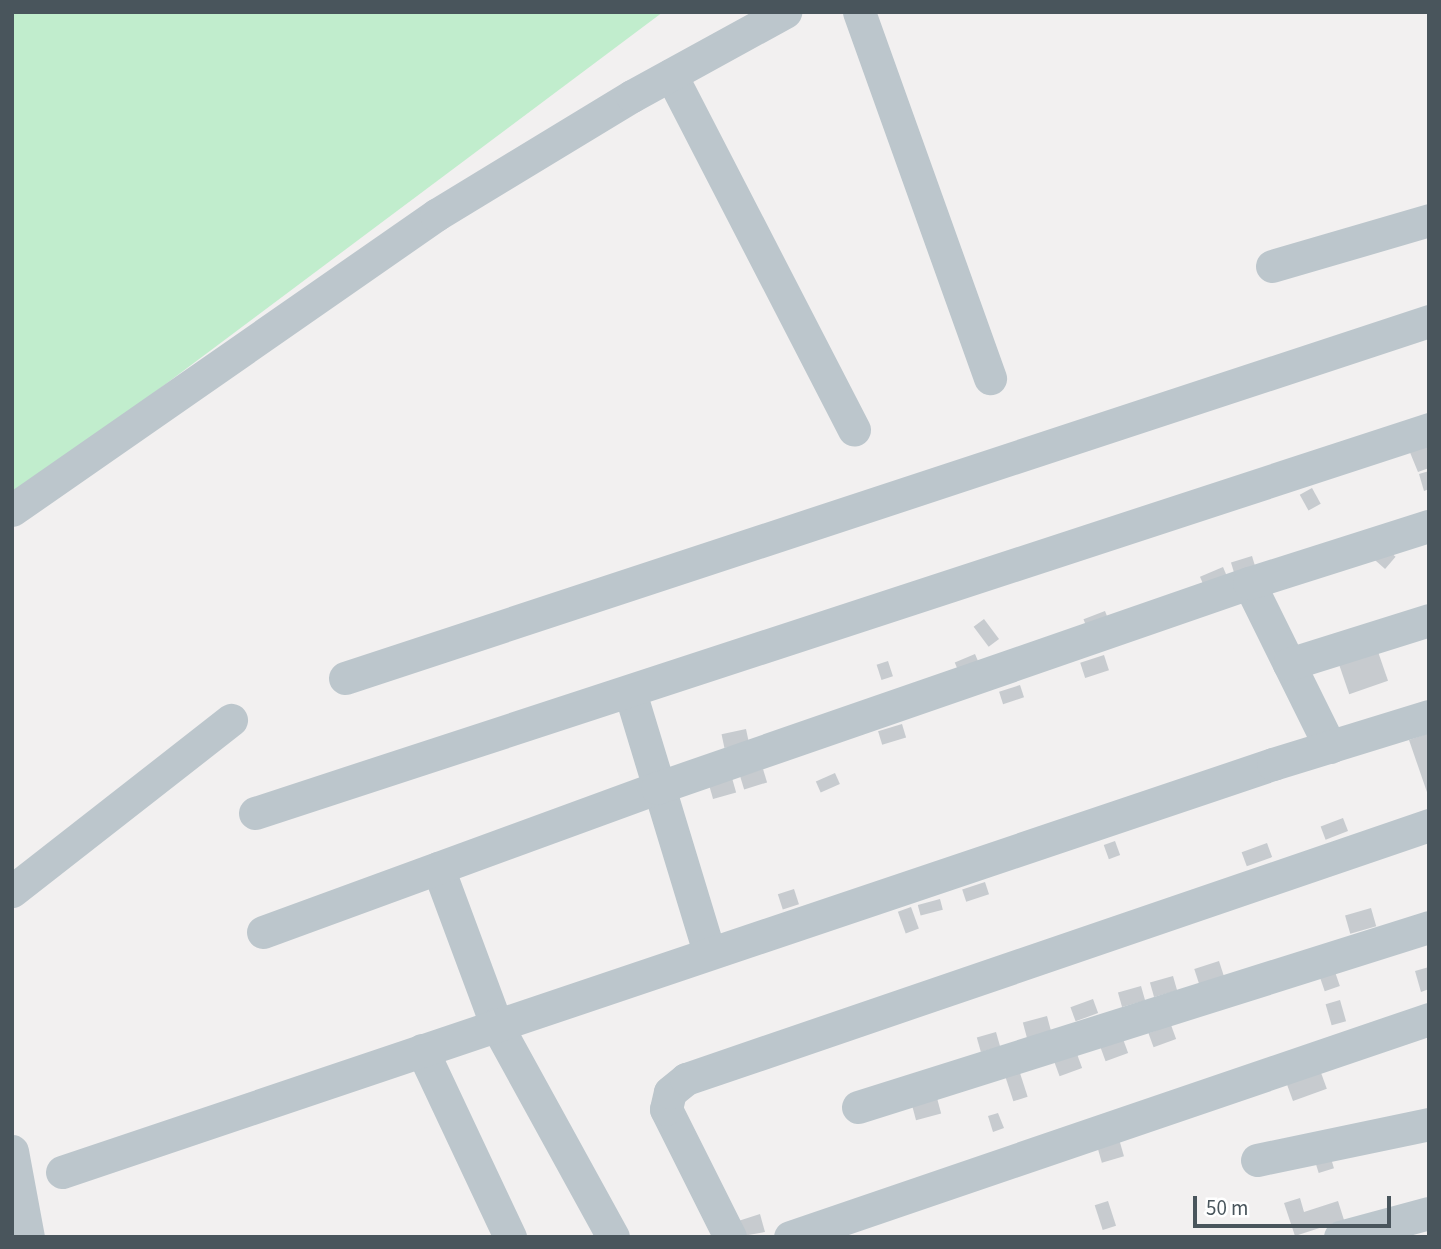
<!DOCTYPE html>
<html>
<head>
<meta charset="utf-8">
<style>
	body { margin:0 }
	#map { position:relative; width:1441px; height:1249px; overflow:hidden; background:#f2f0f0; font-family:"Source Sans 3",sans-serif }
	div>[style] { position:absolute }
	[style*='--x'] { left:calc(var(--x)*1px); top:calc(var(--y)*1px); width:calc(var(--w)*1px); rotate:calc(var(--a)*1deg) }
	.green>* { inset:0; background:#c1edcd }
	.building>* { inset:0; background:#c7cbcf; transform-origin:0 0 }
	.minor>* { height:33px; margin:-16.5px; padding:0 16.5px; transform-origin:16.5px; border-radius:16.5px; background:#bcc6cc }
	span { translate:-50% -50%; white-space:nowrap; text-align:center; line-height:1.15; -webkit-text-stroke:5px #fff; paint-order:stroke }
	.frame { position:absolute; inset:0; border:14px solid #49555c; pointer-events:none }
	.scale { position:absolute; left:1193px; top:1196px; width:198px; height:32px; box-sizing:border-box; border:4px solid #49555c; border-top:0; padding-left:9px; font-size:21px; line-height:24px; white-space:nowrap; color:#49555c; -webkit-text-stroke:5px #fff; paint-order:stroke }
</style>
</head>
<body>
<div id="map">
	<div class="green">
		<div style="clip-path:polygon(12px 12px,663px 12px,12px 499px)"></div>
	</div>
	<div class="building">
		<div style="clip-path:polygon(1427px 443px,1429px 468px,1418px 472px,1409px 450px)"></div>
		<div style="clip-path:polygon(1429px 471px,1429px 489px,1424px 491px,1419px 474px)"></div>
		<div style="left:1312px;top:488px;width:18px;height:14px;rotate:61deg"></div>
		<div style="left:1382px;top:545px;width:18px;height:16px;rotate:41deg"></div>
		<div style="left:1252px;top:556px;width:14px;height:22px;rotate:73deg"></div>
		<div style="left:1223px;top:567px;width:13px;height:25px;rotate:67deg"></div>
		<div style="left:1105px;top:611px;width:14px;height:23px;rotate:69deg"></div>
		<div style="left:984px;top:619px;width:25px;height:13px;rotate:53deg"></div>
		<div style="left:1375px;top:643px;width:40px;height:41px;rotate:71deg"></div>
		<div style="left:975px;top:654px;width:13px;height:22px;rotate:67deg"></div>
		<div style="left:1104px;top:655px;width:16px;height:25px;rotate:72deg"></div>
		<div style="left:888px;top:661px;width:16px;height:12px;rotate:72deg"></div>
		<div style="left:1020px;top:685px;width:13px;height:22px;rotate:72deg"></div>
		<div style="left:902px;top:724px;width:14px;height:25px;rotate:73deg"></div>
		<div style="left:746px;top:729px;width:14px;height:25px;rotate:78deg"></div>
		<div style="clip-path:polygon(1429px 733px,1429px 795px,1428px 795px,1409px 740px)"></div>
		<div style="left:763px;top:769px;width:14px;height:24px;rotate:73deg"></div>
		<div style="left:835px;top:773px;width:12px;height:21px;rotate:66deg"></div>
		<div style="left:732px;top:778px;width:15px;height:24px;rotate:74deg"></div>
		<div style="left:1343px;top:818px;width:14px;height:24px;rotate:69deg"></div>
		<div style="left:1115px;top:841px;width:15px;height:12px;rotate:70deg"></div>
		<div style="left:1267px;top:843px;width:15px;height:27px;rotate:70deg"></div>
		<div style="left:985px;top:882px;width:13px;height:24px;rotate:72deg"></div>
		<div style="left:794px;top:889px;width:16px;height:17px;rotate:72deg"></div>
		<div style="left:940px;top:899px;width:11px;height:23px;rotate:75deg"></div>
		<div style="left:911px;top:907px;width:23px;height:14px;rotate:70deg"></div>
		<div style="left:1371px;top:908px;width:19px;height:27px;rotate:74deg"></div>
		<div style="left:1219px;top:961px;width:16px;height:26px;rotate:72deg"></div>
		<div style="clip-path:polygon(1429px 967px,1429px 989px,1421px 992px,1415px 971px)"></div>
		<div style="left:1334px;top:969px;width:18px;height:16px;rotate:71deg"></div>
		<div style="left:1173px;top:976px;width:15px;height:24px;rotate:74deg"></div>
		<div style="left:1141px;top:986px;width:15px;height:24px;rotate:74deg"></div>
		<div style="left:1093px;top:999px;width:15px;height:24px;rotate:70deg"></div>
		<div style="left:1340px;top:1000px;width:22px;height:15px;rotate:74deg"></div>
		<div style="left:1047px;top:1016px;width:16px;height:25px;rotate:75deg"></div>
		<div style="left:1171px;top:1025px;width:15px;height:24px;rotate:70deg"></div>
		<div style="left:996px;top:1032px;width:15px;height:20px;rotate:74deg"></div>
		<div style="left:1123px;top:1039px;width:15px;height:24px;rotate:70deg"></div>
		<div style="left:1077px;top:1054px;width:15px;height:24px;rotate:70deg"></div>
		<div style="left:1019px;top:1070px;width:28px;height:15px;rotate:72deg"></div>
		<div style="left:1320px;top:1070px;width:20px;height:36px;rotate:70deg"></div>
		<div style="left:937px;top:1098px;width:16px;height:26px;rotate:75deg"></div>
		<div style="clip-path:polygon(998px 1113px,1004px 1128px,993px 1132px,988px 1116px)"></div>
		<div style="left:1119px;top:1139px;width:18px;height:23px;rotate:74deg"></div>
		<div style="left:1329px;top:1152px;width:17px;height:16px;rotate:73deg"></div>
		<div style="clip-path:polygon(1300px 1198px,1304px 1212px,1338px 1201px,1344px 1220px,1295px 1236px,1284px 1203px)"></div>
		<div style="left:1108px;top:1201px;width:26px;height:14px;rotate:72deg"></div>
		<div style="clip-path:polygon(760px 1214px,765px 1232px,737px 1237px,732px 1223px)"></div>
	</div>
	<div class="minor">
		<div style="--x:859;--y:12;--w:389;--a:70.3"></div>
		<div style="--x:671;--y:75;--w:399;--a:62.7"></div>
		<div style="--x:1272;--y:266;--w:164;--a:-16.3"></div>
		<div style="--x:12;--y:510;--w:517;--a:-34.83"></div>
		<div style="--x:436;--y:215;--w:229;--a:-31.3"></div>
		<div style="--x:632;--y:96;--w:175;--a:-28.8"></div>
		<div style="--x:1249;--y:583;--w:183;--a:63.7"></div>
		<div style="--x:1289;--y:664;--w:147;--a:-17.4"></div>
		<div style="--x:345;--y:678;--w:1141;--a:-18.23"></div>
		<div style="--x:630;--y:692;--w:272;--a:73.1"></div>
		<div style="--x:255;--y:813;--w:1235;--a:-18.11"></div>
		<div style="--x:438;--y:868;--w:166;--a:69.6"></div>
		<div style="--x:496;--y:1024;--w:243;--a:61.2"></div>
		<div style="--x:12;--y:891;--w:278;--a:-38"></div>
		<div style="--x:263;--y:932;--w:419;--a:-20.1"></div>
		<div style="--x:657;--y:788;--w:626;--a:-19.1"></div>
		<div style="--x:1249;--y:583;--w:189;--a:-17.6"></div>
		<div style="--x:422;--y:1050;--w:207;--a:64.8"></div>
		<div style="--x:858;--y:1107;--w:599;--a:-17.5"></div>
		<div style="--x:12;--y:1151;--w:87;--a:79.5"></div>
		<div style="--x:1257;--y:1160;--w:176;--a:-11.8"></div>
		<div style="--x:62;--y:1172;--w:1278;--a:-18.62"></div>
		<div style="--x:1273;--y:764;--w:163;--a:-17.1"></div>
		<div style="--x:730;--y:1237;--w:143;--a:-116.6"></div>
		<div style="--x:666;--y:1109;--w:17;--a:-77"></div>
		<div style="--x:670;--y:1092;--w:21;--a:-39"></div>
		<div style="--x:686;--y:1079;--w:785;--a:-18.87"></div>
		<div style="--x:790;--y:1237;--w:675;--a:-18.84"></div>
		<div style="--x:1340;--y:1237;--w:92;--a:-15.1"></div>
	</div>
	<div class="frame"></div>
	<div class="scale">50 m</div>
</div>
</body>
</html>
